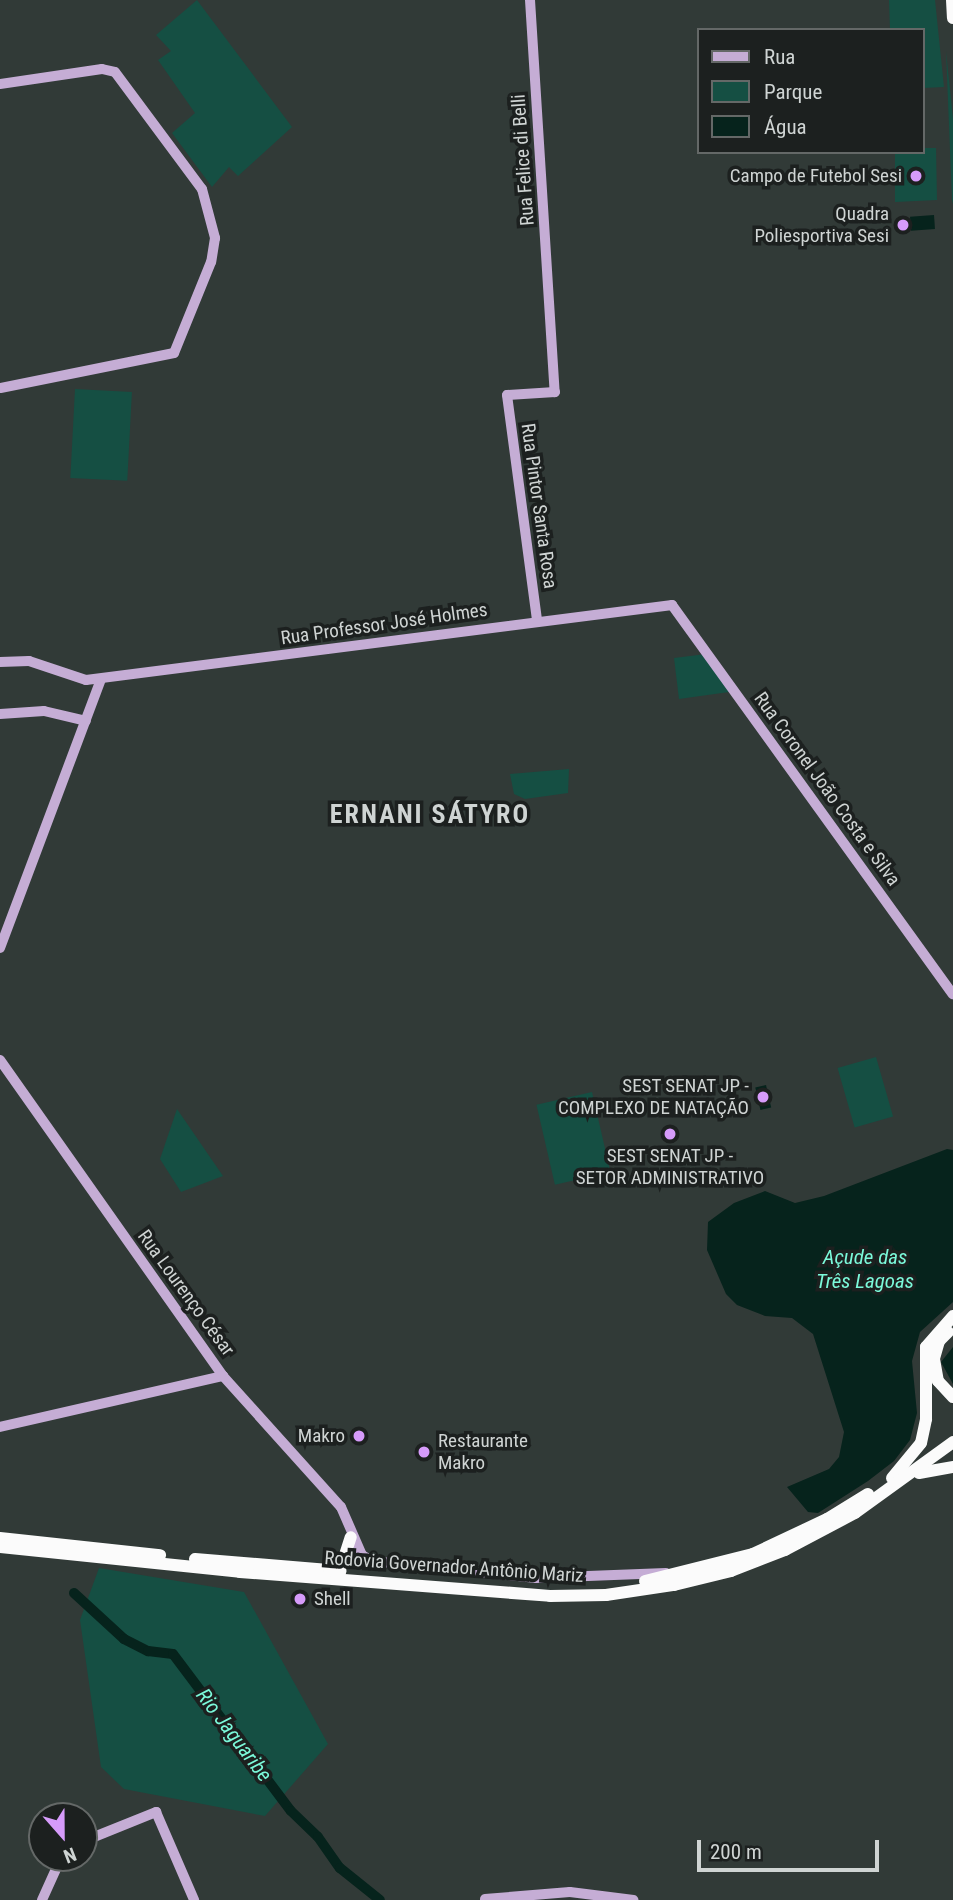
<!DOCTYPE html>
<html>
<head>
<meta charset="utf-8">
<style>
	body { margin:0 }
	#map { position:relative; width:953px; height:1900px; overflow:hidden; background:#313a37; font-family:"Roboto Condensed",sans-serif }
	div>[style] { position:absolute }
	[style*='--x'] { left:calc(var(--x)*1px); top:calc(var(--y)*1px); width:calc(var(--w)*1px); rotate:calc(var(--a)*1deg) }
	.green>* { inset:0; background:#154f43; transform-origin:0 0 }
	.water>* { inset:0; background:#06231c; transform-origin:0 0 }
	.river>* { height:10px; margin:-5px; padding:0 5px; transform-origin:5px; border-radius:5px; background:#06231c }
	.secondary>* { height:10px; margin:-5px; padding:0 5px; transform-origin:5px; border-radius:5px; background:#c5add5 }
	.highway>* { height:12px; margin:-6px; padding:0 6px; transform-origin:6px; border-radius:6px; background:#fbfbfb }
	.dots>* { width:19px; height:19px; translate:-50% -50%; box-sizing:border-box; border:4px solid #1c201f; border-radius:50% }
	span { translate:-50% -50%; white-space:nowrap; text-align:center; line-height:1.15; -webkit-text-stroke:7px #1c201f; paint-order:stroke }
	.street-label { font-size:19px; color:#cfd4d3 }
	.poi-label { font-size:19px; color:#cfd4d3 }
	.right { translate:-100% -50%; text-align:right }
	.left { translate:0 -50%; text-align:left }
	.water-label { font-size:21px; color:#7bf9da; font-style:italic }
	.district-label { font-size:26px; color:#cfd4d3; font-weight:700; letter-spacing:2px }
	.legend { position:absolute; left:697px; top:28px; width:228px; height:126px; box-sizing:border-box; background:#1c201f; border:2px solid #646867; margin:0; padding:9px 12px; list-style:none; font-size:21px; color:#cfd4d3 }
	.legend li { display:flex; align-items:center; gap:14px; height:35px }
	.legend b { width:35px; border:2px solid #646867 }
	.north { position:absolute; left:28px; top:1802px; width:70px; height:70px; box-sizing:border-box; background:#1c201f; border:2px solid #646867; border-radius:50%; rotate:159deg; font-size:19px; font-weight:700; line-height:28px; text-align:center; color:#cfd4d3 }
	.north::after { content:''; display:block; margin:auto; width:24px; height:32px; background:#d69bfa; clip-path:polygon(50% 0,100% 100%,50% 72%,0 100%) }
	.scale { position:absolute; left:697px; top:1840px; width:182px; height:32px; box-sizing:border-box; border:4px solid #cfd4d3; border-top:0; padding-left:9px; font-size:21px; line-height:24px; white-space:nowrap; color:#cfd4d3; -webkit-text-stroke:5px #1c201f; paint-order:stroke }
</style>
</head>
<body>
<div id="map">
	<div class="green">
		<div style="clip-path:polygon(197px 0,292px 127px,238px 176px,229px 167px,212px 187px,172px 133px,195px 113px,158px 60px,171px 51px,156px 35px)"></div>
		<div style="clip-path:polygon(889px 0,935px 0,944px 87px,923px 88px,923px 30px,890px 30px)"></div>
		<div style="clip-path:polygon(946px 51px,953px 119px,953px 204px,952px 200px)"></div>
		<div style="clip-path:polygon(923px 148px,936px 148px,937px 200px,895px 202px,895px 152px,923px 152px)"></div>
		<div style="left:75px;top:389px;width:57px;height:89px;rotate:3deg"></div>
		<div style="clip-path:polygon(706px 654px,729px 692px,679px 699px,674px 658px)"></div>
		<div style="clip-path:polygon(569px 769px,568px 793px,525px 799px,514px 794px,510px 774px)"></div>
		<div style="left:876px;top:1057px;width:62px;height:40px;rotate:74deg"></div>
		<div style="left:592px;top:1092px;width:82px;height:57px;rotate:77deg"></div>
		<div style="clip-path:polygon(177px 1109px,223px 1176px,181px 1192px,160px 1159px)"></div>
		<div style="clip-path:polygon(99px 1568px,244px 1592px,328px 1744px,265px 1816px,124px 1789px,101px 1767px,80px 1620px)"></div>
	</div>
	<div class="water">
		<div style="left:934px;top:215px;width:14px;height:24px;rotate:86deg"></div>
		<div style="left:766px;top:1085px;width:23px;height:11px;rotate:77deg"></div>
		<div style="clip-path:polygon(947px 1149px,953px 1150px,953px 1302px,920px 1332px,912px 1361px,917px 1413px,910px 1440px,894px 1461px,868px 1481px,818px 1513px,808px 1512px,787px 1487px,829px 1469px,839px 1457px,844px 1432px,813px 1334px,792px 1318px,765px 1316px,737px 1305px,726px 1294px,707px 1250px,708px 1222px,734px 1203px,765px 1191px,795px 1203px,824px 1196px)"></div>
		<div style="clip-path:polygon(953px 1347px,953px 1384px,941px 1362px)"></div>
	</div>
	<div class="river">
		<div style="--x:74;--y:1593;--w:68;--a:42.6"></div>
		<div style="--x:124;--y:1639;--w:27;--a:27"></div>
		<div style="--x:148;--y:1651;--w:25;--a:7"></div>
		<div style="--x:173;--y:1654;--w:196;--a:53.1"></div>
		<div style="--x:291;--y:1811;--w:37;--a:44"></div>
		<div style="--x:318;--y:1837;--w:38;--a:55"></div>
		<div style="--x:340;--y:1868;--w:51;--a:38.7"></div>
	</div>
	<div class="secondary">
		<div style="--x:530;--y:0;--w:393;--a:86.4"></div>
		<div style="--x:555;--y:392;--w:48;--a:176.4"></div>
		<div style="--x:507;--y:395;--w:228;--a:82.4"></div>
		<div style="--x:0;--y:84;--w:103;--a:-8.4"></div>
		<div style="--x:102;--y:69;--w:13;--a:13"></div>
		<div style="--x:115;--y:72;--w:146;--a:53.4"></div>
		<div style="--x:202;--y:189;--w:51;--a:75.1"></div>
		<div style="--x:215;--y:238;--w:24;--a:99"></div>
		<div style="--x:211;--y:262;--w:98;--a:112.1"></div>
		<div style="--x:174;--y:353;--w:177;--a:168.6"></div>
		<div style="--x:0;--y:662;--w:29;--a:-2"></div>
		<div style="--x:29;--y:661;--w:60;--a:18.4"></div>
		<div style="--x:86;--y:680;--w:591;--a:-7.29"></div>
		<div style="--x:672;--y:605;--w:480;--a:54.2"></div>
		<div style="--x:0;--y:714;--w:44;--a:-3.9"></div>
		<div style="--x:44;--y:711;--w:43;--a:13.4"></div>
		<div style="--x:0;--y:948;--w:287;--a:-69.4"></div>
		<div style="--x:0;--y:1060;--w:387;--a:54.8"></div>
		<div style="--x:223;--y:1376;--w:176;--a:48"></div>
		<div style="--x:341;--y:1507;--w:52;--a:66.4"></div>
		<div style="--x:362;--y:1555;--w:12;--a:31"></div>
		<div style="--x:372;--y:1561;--w:165;--a:5.9"></div>
		<div style="--x:536;--y:1578;--w:130;--a:-2.2"></div>
		<div style="--x:0;--y:1427;--w:229;--a:-12.9"></div>
		<div style="--x:84;--y:1841;--w:78;--a:-21.9"></div>
		<div style="--x:156;--y:1812;--w:96;--a:66.6"></div>
		<div style="--x:485;--y:1899;--w:85;--a:-4.7"></div>
		<div style="--x:570;--y:1892;--w:64;--a:7.2"></div>
		<div style="--x:42;--y:1900;--w:46;--a:-65.7"></div>
	</div>
	<div class="highway">
		<div style="--x:952;--y:0;--w:18;--a:87"></div>
		<div style="--x:948;--y:1332;--w:13;--a:135"></div>
		<div style="--x:939;--y:1341;--w:19;--a:106"></div>
		<div style="--x:934;--y:1359;--w:22;--a:80"></div>
		<div style="--x:938;--y:1381;--w:22;--a:47"></div>
		<div style="--x:919;--y:1473;--w:35;--a:-10"></div>
		<div style="--x:892;--y:1478;--w:45;--a:-50.4"></div>
		<div style="--x:921;--y:1443;--w:25;--a:-78"></div>
		<div style="--x:926;--y:1419;--w:72;--a:-90"></div>
		<div style="--x:926;--y:1347;--w:41;--a:-48.9"></div>
		<div style="--x:0;--y:1538;--w:161;--a:6.1"></div>
		<div style="--x:0;--y:1547;--w:241;--a:5.9"></div>
		<div style="--x:240;--y:1572;--w:311;--a:4.4"></div>
		<div style="--x:550;--y:1596;--w:56;--a:-1"></div>
		<div style="--x:606;--y:1595;--w:69;--a:-8.4"></div>
		<div style="--x:674;--y:1585;--w:59;--a:-13.8"></div>
		<div style="--x:731;--y:1571;--w:58;--a:-21.3"></div>
		<div style="--x:785;--y:1550;--w:79;--a:-27.9"></div>
		<div style="--x:855;--y:1513;--w:121;--a:-35.9"></div>
		<div style="--x:195;--y:1559;--w:146;--a:4.7"></div>
		<div style="--x:329;--y:1569;--w:16;--a:-30"></div>
		<div style="--x:343;--y:1561;--w:25;--a:-72"></div>
		<div style="--x:645;--y:1581;--w:111;--a:-14"></div>
		<div style="--x:753;--y:1554;--w:82;--a:-25.3"></div>
		<div style="--x:827;--y:1519;--w:48;--a:-31.4"></div>
	</div>
	<div class="dots">
		<div style="left:916px;top:176px;background:#d69bfa"></div>
		<div style="left:903px;top:225px;background:#d69bfa"></div>
		<div style="left:763px;top:1097px;background:#d69bfa"></div>
		<div style="left:670px;top:1134px;background:#d69bfa"></div>
		<div style="left:359px;top:1436px;background:#d69bfa"></div>
		<div style="left:424px;top:1452px;background:#d69bfa"></div>
		<div style="left:300px;top:1599px;background:#d69bfa"></div>
	</div>
	<div class="street-label">
		<span style="left:523px;top:160px;rotate:-94deg">Rua Felice di Belli</span>
		<span style="left:539px;top:506px;rotate:82deg">Rua Pintor Santa Rosa</span>
		<span style="left:384px;top:624px;rotate:-8deg">Rua Professor José Holmes</span>
		<span style="left:827px;top:789px;rotate:54deg">Rua Coronel João Costa e Silva</span>
		<span style="left:186px;top:1293px;rotate:54deg">Rua Lourenço César</span>
		<span style="left:454px;top:1567px;rotate:4deg">Rodovia Governador Antônio Mariz</span>
	</div>
	<div class="poi-label">
		<span class="right" style="left:902px;top:176px">Campo de Futebol Sesi</span>
		<span class="right" style="left:889px;top:225px">Quadra<br>Poliesportiva Sesi</span>
		<span class="right" style="left:749px;top:1097px">SEST SENAT JP -<br>COMPLEXO DE NATAÇÃO</span>
		<span style="left:670px;top:1167px">SEST SENAT JP -<br>SETOR ADMINISTRATIVO</span>
		<span class="right" style="left:345px;top:1436px">Makro</span>
		<span class="left" style="left:438px;top:1452px">Restaurante<br>Makro</span>
		<span class="left" style="left:314px;top:1599px">Shell</span>
	</div>
	<div class="water-label">
		<span style="left:865px;top:1269px">Açude das<br>Três Lagoas</span>
		<span style="left:234px;top:1735px;rotate:53deg">Rio Jaguaribe</span>
	</div>
	<div class="district-label">
		<span style="left:430px;top:815px">ERNANI SÁTYRO</span>
	</div>
	<ul class="legend">
	<li><b style="height:9px;background:#c5add5"></b>Rua</li>
	<li><b style="height:19px;background:#154f43"></b>Parque</li>
	<li><b style="height:19px;background:#06231c"></b>Água</li>
	</ul>
	<div class="north">N</div>
	<div class="scale">200 m</div>
</div>
</body>
</html>
